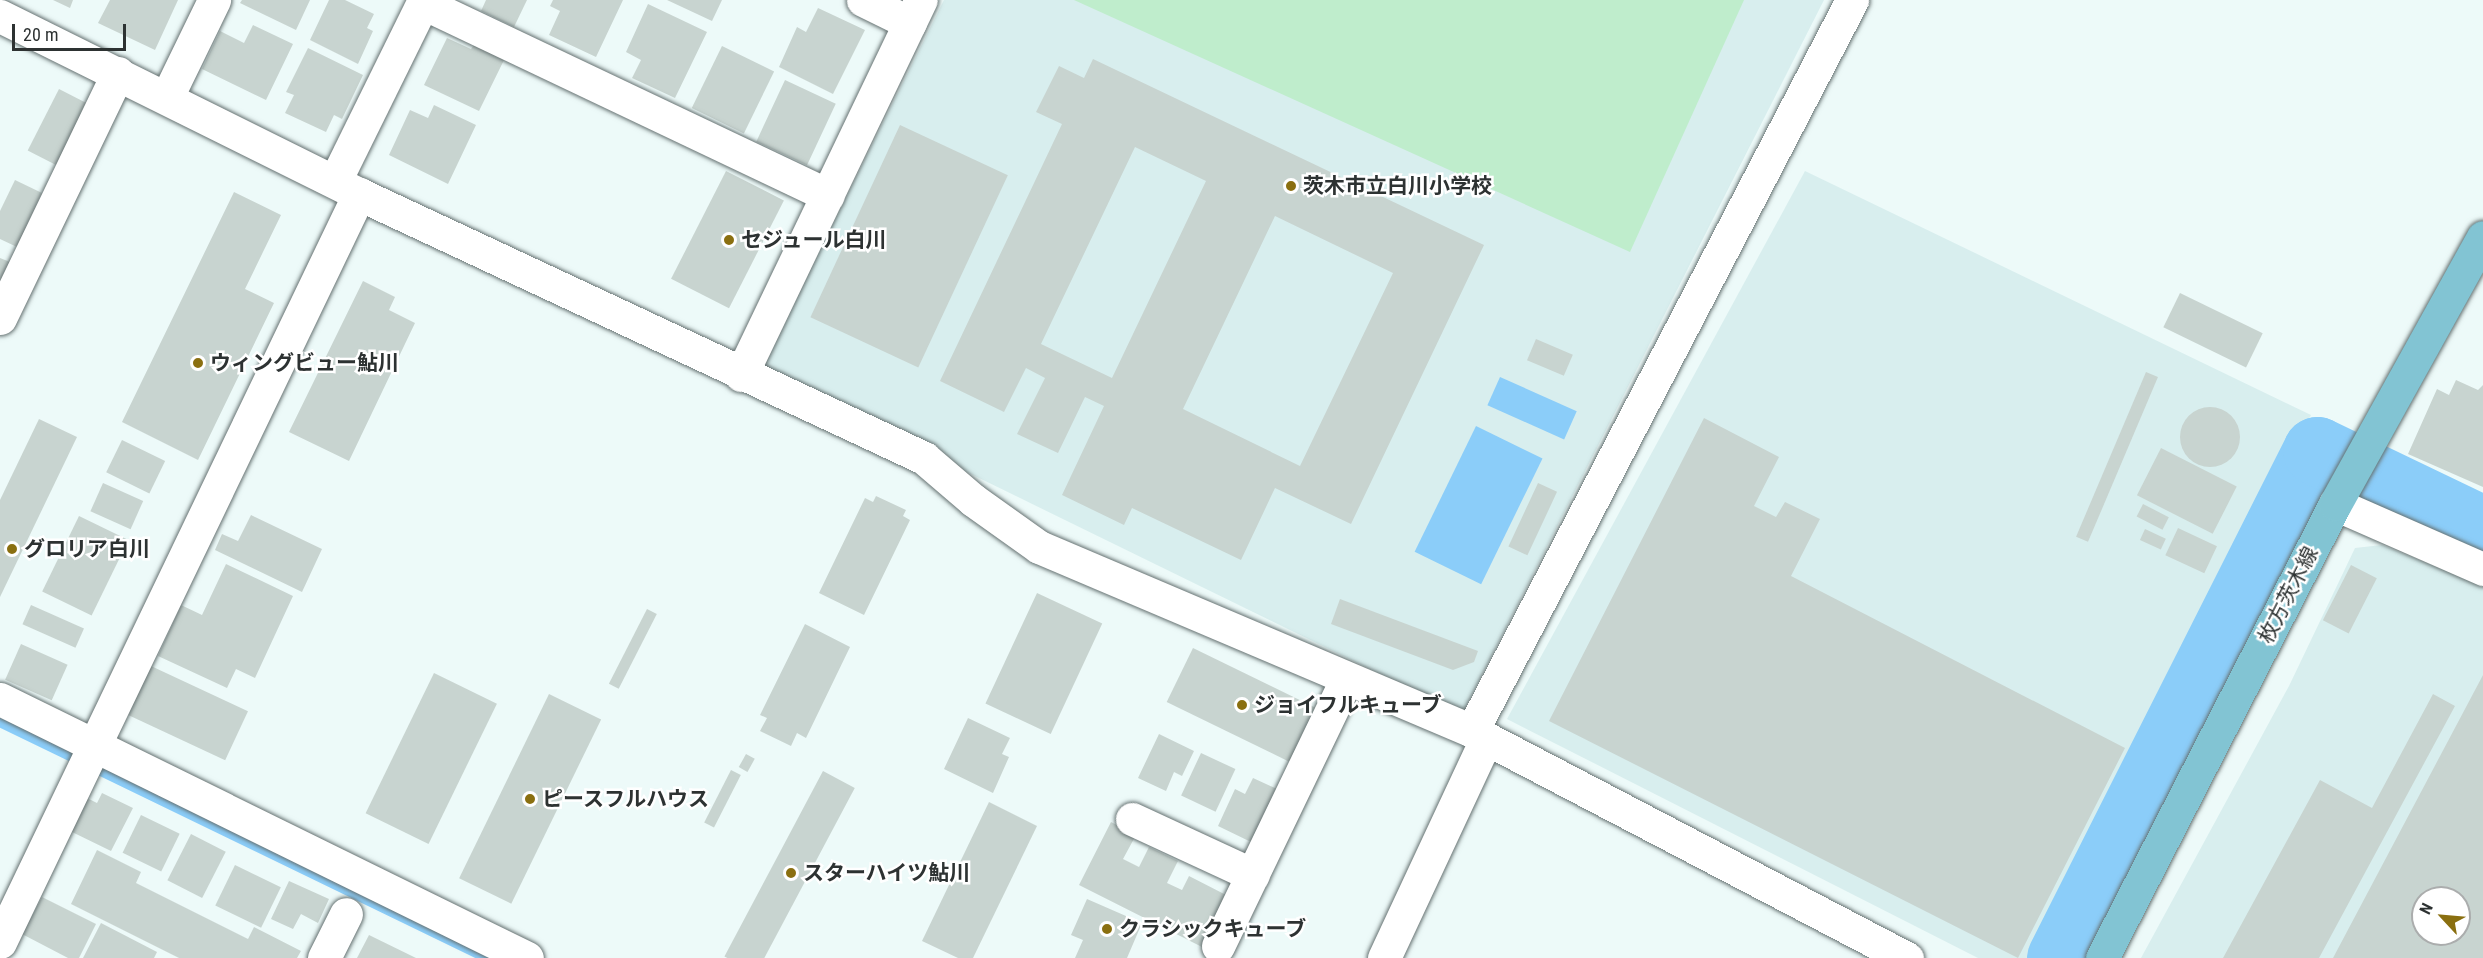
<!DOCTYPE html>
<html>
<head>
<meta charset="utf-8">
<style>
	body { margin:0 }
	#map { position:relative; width:2483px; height:958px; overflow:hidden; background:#edfaf9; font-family:"Roboto Condensed","Noto Sans JP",sans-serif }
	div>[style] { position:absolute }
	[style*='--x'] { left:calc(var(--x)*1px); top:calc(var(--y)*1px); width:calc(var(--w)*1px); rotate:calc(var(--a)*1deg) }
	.built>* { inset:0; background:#d8eeee }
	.green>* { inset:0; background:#bfedcc }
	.water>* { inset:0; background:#8bcdf9; transform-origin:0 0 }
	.stream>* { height:12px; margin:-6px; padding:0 6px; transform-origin:6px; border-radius:6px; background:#8bcdf9 }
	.river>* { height:69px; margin:-34.5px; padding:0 34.5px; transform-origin:34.5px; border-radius:34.5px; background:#8bcdf9 }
	.building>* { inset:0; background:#c8d4d0; transform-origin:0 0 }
	.round { border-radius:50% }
	.roads { filter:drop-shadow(0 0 2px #657171) drop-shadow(0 0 2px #657171) }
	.minor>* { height:33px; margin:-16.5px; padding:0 16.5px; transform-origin:16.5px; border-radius:16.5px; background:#fff }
	.major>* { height:33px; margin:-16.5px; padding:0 16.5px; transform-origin:16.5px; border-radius:16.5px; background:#82c4d3 }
	.dots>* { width:16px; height:16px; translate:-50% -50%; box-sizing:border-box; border:3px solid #fff; border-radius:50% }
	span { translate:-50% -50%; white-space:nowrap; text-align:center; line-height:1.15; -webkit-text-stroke:5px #fff; paint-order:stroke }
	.poi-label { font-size:21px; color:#2d3232; font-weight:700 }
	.left { translate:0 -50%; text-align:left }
	.street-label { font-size:21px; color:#2d3232 }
	.north { position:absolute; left:2411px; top:886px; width:60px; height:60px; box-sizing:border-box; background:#fff; border:2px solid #abadad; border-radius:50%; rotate:296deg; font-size:16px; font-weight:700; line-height:24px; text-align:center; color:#2d3232 }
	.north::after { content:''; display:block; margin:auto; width:21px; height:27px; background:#8a6f10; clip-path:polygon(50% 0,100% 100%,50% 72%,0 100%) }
	.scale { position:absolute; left:12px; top:24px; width:114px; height:27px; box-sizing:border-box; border:3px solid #2d3232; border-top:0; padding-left:8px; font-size:18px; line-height:21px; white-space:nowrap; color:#2d3232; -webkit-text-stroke:4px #fff; paint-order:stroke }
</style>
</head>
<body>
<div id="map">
	<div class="built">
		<div style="clip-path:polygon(944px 0,1824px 0,1462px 714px,760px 371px)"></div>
		<div style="clip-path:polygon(1805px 171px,2311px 415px,2037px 958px,1978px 958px,1507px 719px)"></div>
		<div style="clip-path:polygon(evenodd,2382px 545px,2483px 586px,2483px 958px,2141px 958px,2289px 686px,2355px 548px,2382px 545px,2423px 898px,2459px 898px,2459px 934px,2423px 934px,2423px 898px)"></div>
	</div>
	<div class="green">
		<div style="clip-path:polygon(1074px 0,1744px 0,1630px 252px)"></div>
	</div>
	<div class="water">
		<div style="left:1500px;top:377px;width:84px;height:31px;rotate:24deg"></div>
		<div style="left:1476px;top:426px;width:74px;height:140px;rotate:26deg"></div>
	</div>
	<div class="stream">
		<div style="--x:0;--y:721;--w:543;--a:25.86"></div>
	</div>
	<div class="river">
		<div style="--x:2061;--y:958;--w:568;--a:-63.21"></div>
		<div style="--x:2317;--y:451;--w:184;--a:25.7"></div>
	</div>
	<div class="building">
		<div style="clip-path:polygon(53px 0,73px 0,70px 8px)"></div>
		<div style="clip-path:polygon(110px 0,178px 0,155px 50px,98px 23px)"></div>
		<div style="clip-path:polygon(242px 0,310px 0,296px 30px,240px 3px)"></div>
		<div style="clip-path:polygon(329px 0,345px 0,374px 14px,367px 28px,373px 31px,358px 64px,310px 40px)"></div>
		<div style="clip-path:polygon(486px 0,527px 0,514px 27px,481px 11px)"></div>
		<div style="clip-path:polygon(553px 0,623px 0,596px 57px,549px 35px,560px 11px,550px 6px)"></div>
		<div style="clip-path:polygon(667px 0,722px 0,712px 21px)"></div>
		<div style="clip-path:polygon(648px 4px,707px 32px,675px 98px,632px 78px,641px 60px,626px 52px)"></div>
		<div style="clip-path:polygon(818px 8px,865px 30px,833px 94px,779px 67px,797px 27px,806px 32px)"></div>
		<div style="clip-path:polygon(253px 25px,293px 44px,266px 100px,202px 69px,220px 31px,244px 43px)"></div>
		<div style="clip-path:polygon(447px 38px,471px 49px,474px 45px,504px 60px,479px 111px,424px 85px)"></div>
		<div style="left:722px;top:46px;width:58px;height:69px;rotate:26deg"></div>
		<div style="clip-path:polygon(308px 48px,363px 75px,342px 119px,334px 115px,326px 132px,285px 113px,294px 95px,286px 92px)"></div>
		<div style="clip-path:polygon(evenodd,1093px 59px,1484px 245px,1351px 524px,1275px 488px,1241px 560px,1132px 508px,1124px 525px,1062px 495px,1104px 406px,1085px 397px,1058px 453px,1017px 434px,1045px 378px,1026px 368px,1004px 412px,940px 381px,1062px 124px,1036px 112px,1059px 66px,1084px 78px,1093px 59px,1135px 147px,1206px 181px,1112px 378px,1041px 344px,1135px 147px,1093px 59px,1275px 216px,1393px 273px,1300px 466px,1183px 409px,1275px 216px)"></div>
		<div style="left:785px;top:80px;width:56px;height:68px;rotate:25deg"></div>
		<div style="left:59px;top:89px;width:34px;height:69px;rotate:27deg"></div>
		<div style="clip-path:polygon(434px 105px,476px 125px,448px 184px,389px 155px,410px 110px,428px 118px)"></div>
		<div style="left:900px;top:125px;width:119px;height:212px;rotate:25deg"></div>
		<div style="left:726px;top:171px;width:65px;height:121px;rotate:27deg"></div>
		<div style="clip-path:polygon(15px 180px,42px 193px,17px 247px,0 239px,0 211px)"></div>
		<div style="clip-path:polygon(234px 192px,281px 215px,245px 289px,274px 303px,198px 460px,122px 422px)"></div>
		<div style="clip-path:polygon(0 258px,10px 262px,0 284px)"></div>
		<div style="clip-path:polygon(363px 281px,395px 297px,389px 310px,415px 323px,349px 461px,289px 432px)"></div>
		<div style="left:2180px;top:293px;width:92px;height:38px;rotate:26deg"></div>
		<div style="left:1536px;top:339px;width:40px;height:23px;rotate:23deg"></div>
		<div style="left:2146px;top:372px;width:13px;height:179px;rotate:23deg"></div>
		<div style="clip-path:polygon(2456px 380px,2478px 390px,2483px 385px,2483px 487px,2408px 454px,2437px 389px,2449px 395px)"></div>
		<div class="round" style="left:2180px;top:407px;width:60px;height:60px"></div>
		<div style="clip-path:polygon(1704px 418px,1779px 457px,1754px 506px,1776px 517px,1785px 502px,1820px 519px,1791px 576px,2125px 748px,2018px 958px,1549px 721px)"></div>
		<div style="clip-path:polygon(39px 419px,77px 437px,0 597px,0 500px)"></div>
		<div style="left:122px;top:440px;width:48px;height:36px;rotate:26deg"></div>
		<div style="left:2161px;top:448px;width:85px;height:53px;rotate:27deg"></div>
		<div style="left:103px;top:483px;width:44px;height:31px;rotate:24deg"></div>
		<div style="left:1538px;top:483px;width:21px;height:70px;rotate:25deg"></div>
		<div style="clip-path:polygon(876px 496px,906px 510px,903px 516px,910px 520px,864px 615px,819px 593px,865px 498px,873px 502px)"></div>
		<div style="left:2143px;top:504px;width:29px;height:14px;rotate:27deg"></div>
		<div style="clip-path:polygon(251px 515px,322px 549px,302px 592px,215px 550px,222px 534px,238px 541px)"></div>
		<div style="left:79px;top:516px;width:55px;height:84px;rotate:26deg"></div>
		<div style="left:2178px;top:528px;width:43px;height:30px;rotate:25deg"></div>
		<div style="left:2145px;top:529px;width:23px;height:12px;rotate:25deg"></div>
		<div style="clip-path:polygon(226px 564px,293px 596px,255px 678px,236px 669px,227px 688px,158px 656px,181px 605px,202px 615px)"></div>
		<div style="left:2351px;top:565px;width:29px;height:62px;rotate:27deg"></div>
		<div style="left:1037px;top:593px;width:72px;height:122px;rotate:25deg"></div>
		<div style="clip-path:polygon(1340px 599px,1478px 651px,1474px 662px,1453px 670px,1331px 624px)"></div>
		<div style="left:31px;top:605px;width:58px;height:21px;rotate:24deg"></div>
		<div style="left:647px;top:609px;width:11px;height:84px;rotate:27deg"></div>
		<div style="clip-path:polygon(805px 624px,850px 647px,806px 738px,797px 733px,791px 746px,760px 731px,767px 718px,760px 715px)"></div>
		<div style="left:21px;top:644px;width:51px;height:39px;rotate:24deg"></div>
		<div style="left:1193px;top:648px;width:138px;height:60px;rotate:26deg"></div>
		<div style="left:151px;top:666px;width:107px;height:54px;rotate:25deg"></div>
		<div style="left:434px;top:673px;width:70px;height:156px;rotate:26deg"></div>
		<div style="clip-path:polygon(evenodd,2483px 675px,2483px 958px,2333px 958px,2483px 675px,2423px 898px,2459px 898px,2459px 934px,2423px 934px,2423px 898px)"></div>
		<div style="left:549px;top:694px;width:58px;height:205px;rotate:26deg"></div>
		<div style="clip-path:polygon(2433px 694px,2455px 706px,2319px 958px,2223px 958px,2320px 780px,2372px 808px)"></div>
		<div style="clip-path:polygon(968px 718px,1010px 738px,1002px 754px,1009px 757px,993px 793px,944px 769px)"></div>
		<div style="clip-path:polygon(1159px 734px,1194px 751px,1182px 776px,1174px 772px,1166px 791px,1138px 778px)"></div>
		<div style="left:1201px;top:753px;width:38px;height:47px;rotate:25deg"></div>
		<div style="left:746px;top:754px;width:10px;height:15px;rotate:29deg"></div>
		<div style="left:731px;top:770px;width:11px;height:59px;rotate:27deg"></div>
		<div style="left:823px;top:771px;width:36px;height:210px;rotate:28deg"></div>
		<div style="clip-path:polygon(1253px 778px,1277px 789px,1251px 842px,1218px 826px,1235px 789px,1245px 794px)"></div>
		<div style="clip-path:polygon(102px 793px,133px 808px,111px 851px,70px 831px,87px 798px,97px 803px)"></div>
		<div style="clip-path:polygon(989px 802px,1037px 826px,973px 958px,958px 958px,922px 941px)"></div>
		<div style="left:141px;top:815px;width:43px;height:42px;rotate:26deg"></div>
		<div style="clip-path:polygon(1111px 822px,1136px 835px,1123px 859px,1139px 867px,1149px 847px,1178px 861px,1167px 883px,1182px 890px,1189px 876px,1228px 896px,1202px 947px,1079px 885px)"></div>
		<div style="left:191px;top:834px;width:39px;height:52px;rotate:27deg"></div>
		<div style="clip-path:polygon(97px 850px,141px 872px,136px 883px,248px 939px,254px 927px,301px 951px,297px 958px,179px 958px,71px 904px)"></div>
		<div style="left:235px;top:865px;width:51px;height:45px;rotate:26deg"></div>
		<div style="clip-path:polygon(289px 881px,329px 899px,318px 923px,301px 914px,293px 929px,271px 919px)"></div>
		<div style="clip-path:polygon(42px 897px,96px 924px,79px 958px,68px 958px,22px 934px)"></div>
		<div style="clip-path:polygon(1087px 899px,1142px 923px,1127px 958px,1075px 958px,1083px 940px,1071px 935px)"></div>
		<div style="clip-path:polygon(101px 923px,157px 952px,154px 958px,83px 958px)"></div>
		<div style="clip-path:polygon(369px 935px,416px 958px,357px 958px)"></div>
	</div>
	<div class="roads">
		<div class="minor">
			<div style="--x:863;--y:0;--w:52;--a:26.1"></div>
			<div style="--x:423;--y:3;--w:448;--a:25.4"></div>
			<div style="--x:0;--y:16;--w:401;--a:26.4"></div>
			<div style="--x:359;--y:194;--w:624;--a:25.04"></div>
			<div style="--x:924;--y:458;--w:65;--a:40.6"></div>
			<div style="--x:973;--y:500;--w:81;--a:35.5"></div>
			<div style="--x:1039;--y:547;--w:470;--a:23"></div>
			<div style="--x:1472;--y:731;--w:491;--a:27.6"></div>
			<div style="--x:167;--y:97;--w:108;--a:-64.1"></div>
			<div style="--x:336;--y:179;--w:199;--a:-63.8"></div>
			<div style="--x:0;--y:318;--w:272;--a:-64.3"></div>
			<div style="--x:741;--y:375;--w:416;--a:-64.4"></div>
			<div style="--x:2335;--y:504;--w:162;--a:23.7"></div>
			<div style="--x:0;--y:699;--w:587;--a:26.17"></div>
			<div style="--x:1472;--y:731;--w:824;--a:-62.53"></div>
			<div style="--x:1132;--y:819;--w:133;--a:24.8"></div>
			<div style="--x:0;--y:942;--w:830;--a:-64.36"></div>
			<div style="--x:1218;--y:946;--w:297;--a:-64.3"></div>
			<div style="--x:324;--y:958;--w:49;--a:-63.4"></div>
			<div style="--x:1384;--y:958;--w:242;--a:-65"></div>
		</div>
		<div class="major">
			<div style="--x:2102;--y:958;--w:510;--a:-62.83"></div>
			<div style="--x:2335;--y:504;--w:305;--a:-61"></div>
		</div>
	</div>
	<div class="dots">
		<div style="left:1291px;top:186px;background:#8a6f10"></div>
		<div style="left:729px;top:240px;background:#8a6f10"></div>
		<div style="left:198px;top:363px;background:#8a6f10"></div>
		<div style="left:12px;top:549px;background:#8a6f10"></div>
		<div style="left:1242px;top:705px;background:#8a6f10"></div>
		<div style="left:530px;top:799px;background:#8a6f10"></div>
		<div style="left:791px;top:873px;background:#8a6f10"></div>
		<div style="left:1107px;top:929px;background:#8a6f10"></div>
	</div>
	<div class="poi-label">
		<span class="left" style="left:1303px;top:186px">茨木市立白川小学校</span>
		<span class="left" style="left:741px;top:240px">セジュール白川</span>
		<span class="left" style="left:210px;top:363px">ウィングビュー鮎川</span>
		<span class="left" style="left:24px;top:549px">グロリア白川</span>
		<span class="left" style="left:1254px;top:705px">ジョイフルキューブ</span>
		<span class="left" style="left:542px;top:799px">ピースフルハウス</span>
		<span class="left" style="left:803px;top:873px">スターハイツ鮎川</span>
		<span class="left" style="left:1119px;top:929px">クラシックキューブ</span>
	</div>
	<div class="street-label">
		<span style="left:2288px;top:595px;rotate:-63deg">枚方茨木線</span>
	</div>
	<div class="north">N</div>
	<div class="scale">20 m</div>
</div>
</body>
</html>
